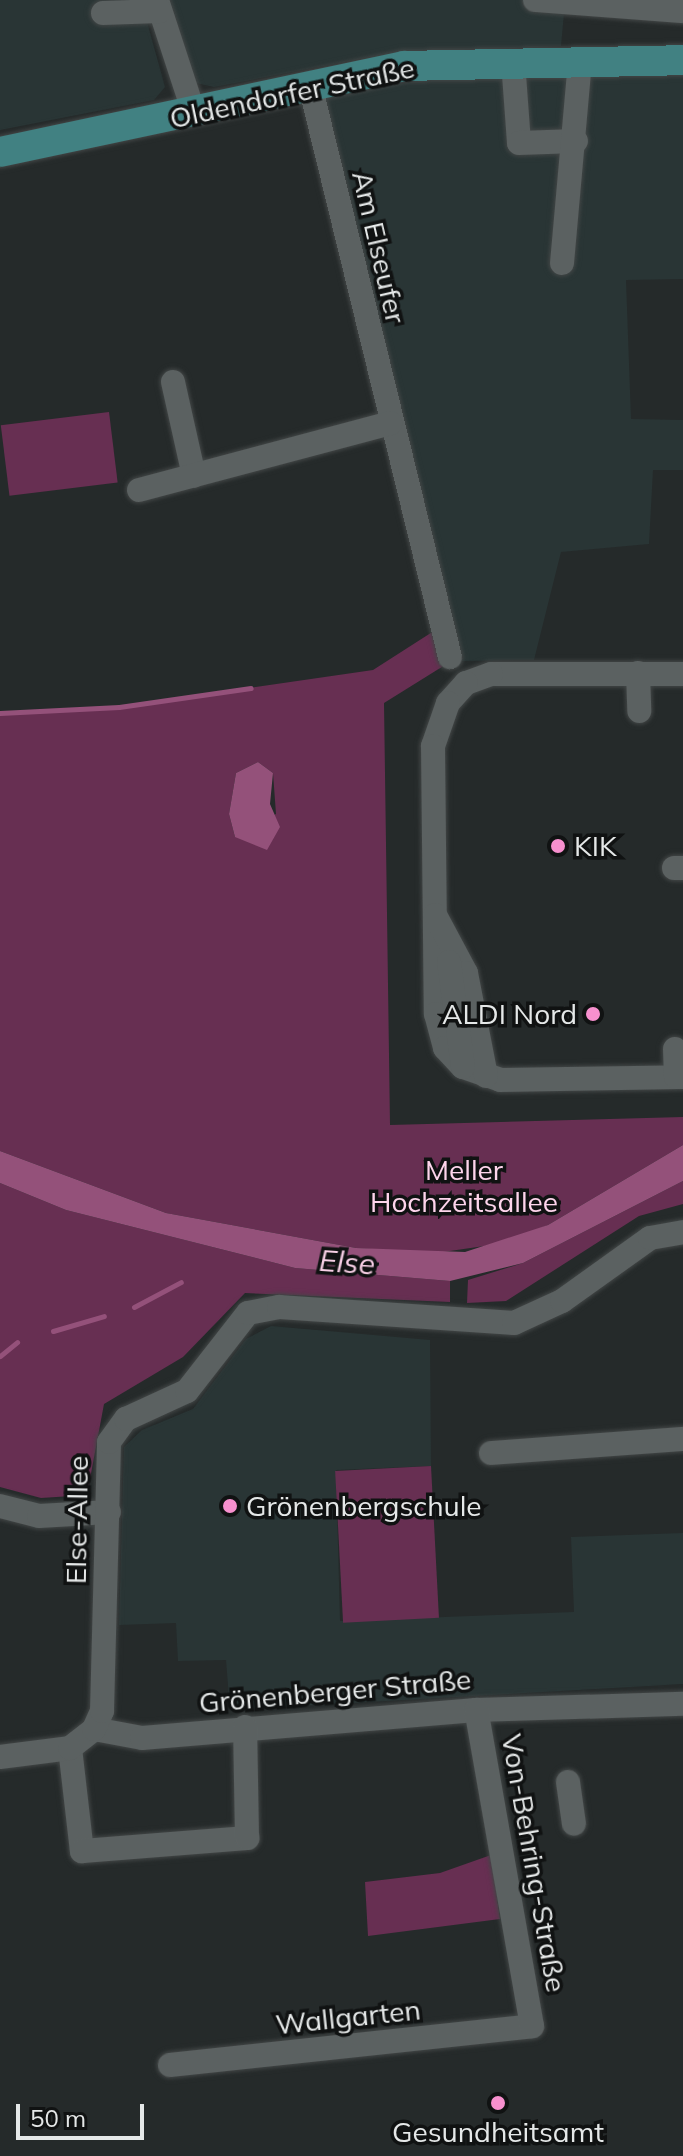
<!DOCTYPE html>
<html>
<head>
<meta charset="utf-8">
<style>
	body { margin:0 }
	#map { position:relative; width:683px; height:2156px; overflow:hidden; background:#252a2a; font-family:Mulish,sans-serif }
	div>[style] { position:absolute }
	[style*='--x'] { left:calc(var(--x)*1px); top:calc(var(--y)*1px); width:calc(var(--w)*1px); rotate:calc(var(--a)*1deg) }
	.built>* { inset:0; background:#293535 }
	.green>* { inset:0; background:#672f52; transform-origin:0 0 }
	.water>* { inset:0; background:#94517a }
	.stream>* { height:5px; margin:-2.5px; padding:0 2.5px; transform-origin:2.5px; border-radius:2.5px; background:#94517a }
	.roads { filter:drop-shadow(0 0 2px #424646) drop-shadow(0 0 2px #424646) }
	.minor>* { height:24px; margin:-12px; padding:0 12px; transform-origin:12px; border-radius:12px; background:#5b6161 }
	.major>* { height:30px; margin:-15px; padding:0 15px; transform-origin:15px; border-radius:15px; background:#418182 }
	.dots>* { width:22px; height:22px; translate:-50% -50%; box-sizing:border-box; border:4px solid #101212; border-radius:50% }
	span { translate:-50% -50%; white-space:nowrap; text-align:center; line-height:1.15; -webkit-text-stroke:7px #101212; paint-order:stroke }
	.street-label { font-size:28px; color:#e5e8e8 }
	.poi-label { font-size:28px; color:#e5e8e8 }
	.left { translate:0 -50%; text-align:left }
	.right { translate:-100% -50%; text-align:right }
	.park-label { font-size:28px; color:#fed5ec }
	.water-label { font-size:30px; color:#f7cfe5; font-style:italic }
	.scale { position:absolute; left:16px; top:2104px; width:128px; height:36px; box-sizing:border-box; border:4px solid #e5e8e8; border-top:0; padding-left:10px; font-size:24px; line-height:28px; white-space:nowrap; color:#e5e8e8; -webkit-text-stroke:6px #101212; paint-order:stroke }
</style>
</head>
<body>
<div id="map">
	<div class="built">
		<div style="clip-path:polygon(0 0,141px 0,165px 87px,154px 100px,0 130px)"></div>
		<div style="clip-path:polygon(170px 0,683px 0,564px 13px,561px 46px,392px 53px,214px 87px,196px 83px)"></div>
		<div style="clip-path:polygon(683px 68px,683px 279px,626px 280px,631px 419px,683px 420px,683px 470px,653px 470px,649px 544px,561px 552px,534px 660px,460px 661px,325px 96px,443px 77px)"></div>
		<div style="clip-path:polygon(271px 1326px,430px 1340px,431px 1466px,336px 1470px,340px 1621px,574px 1612px,571px 1537px,683px 1533px,683px 1684px,230px 1710px,226px 1660px,178px 1661px,176px 1623px,119px 1625px,124px 1447px,142px 1430px,193px 1409px,246px 1339px)"></div>
	</div>
	<div class="green">
		<div style="left:109px;top:412px;width:71px;height:109px;rotate:83deg"></div>
		<div style="clip-path:polygon(evenodd,437px 629px,445px 665px,384px 703px,390px 1125px,683px 1117px,683px 1145px,548px 1225px,505px 1243px,436px 1253px,356px 1248px,166px 1213px,0 1151px,0 713px,119px 707px,373px 670px,437px 629px,258px 762px,273px 773px,276px 814px,235px 837px,229px 814px,236px 773px,258px 762px)"></div>
		<div style="clip-path:polygon(683px 1181px,683px 1204px,639px 1216px,506px 1301px,467px 1303px,468px 1280px,523px 1263px)"></div>
		<div style="clip-path:polygon(0 1183px,66px 1210px,295px 1268px,450px 1281px,450px 1302px,245px 1293px,183px 1357px,104px 1404px,87px 1495px,41px 1498px,0 1487px)"></div>
		<div style="left:431px;top:1466px;width:152px;height:96px;rotate:87deg"></div>
		<div style="clip-path:polygon(491px 1855px,500px 1919px,368px 1936px,365px 1882px,440px 1873px)"></div>
	</div>
	<div class="water">
		<div style="clip-path:polygon(258px 762px,273px 773px,270px 804px,280px 827px,267px 850px,235px 837px,229px 814px,236px 773px)"></div>
		<div style="clip-path:polygon(683px 1145px,683px 1181px,523px 1263px,450px 1281px,295px 1268px,66px 1210px,0 1183px,0 1151px,166px 1213px,356px 1248px,465px 1252px,548px 1225px)"></div>
	</div>
	<div class="stream">
		<div style="--x:0;--y:713;--w:119;--a:-2.9"></div>
		<div style="--x:119;--y:707;--w:133;--a:-8.2"></div>
		<div style="--x:134;--y:1307;--w:53;--a:-28"></div>
		<div style="--x:53;--y:1331;--w:53;--a:-16.4"></div>
		<div style="--x:0;--y:1356;--w:22;--a:-39"></div>
	</div>
	<div class="roads">
		<div class="minor">
			<div style="--x:157;--y:0;--w:119;--a:71.9"></div>
			<div style="--x:535;--y:0;--w:148;--a:4.3"></div>
			<div style="--x:103;--y:13;--w:57;--a:-2"></div>
			<div style="--x:513;--y:61;--w:82;--a:85.8"></div>
			<div style="--x:519;--y:143;--w:57;--a:-2"></div>
			<div style="--x:310;--y:85;--w:589;--a:76.25"></div>
			<div style="--x:562;--y:263;--w:203;--a:-84.9"></div>
			<div style="--x:173;--y:382;--w:96;--a:77.4"></div>
			<div style="--x:139;--y:490;--w:260;--a:-14.9"></div>
			<div style="--x:638;--y:673;--w:38;--a:88"></div>
			<div style="--x:683;--y:674;--w:192;--a:180"></div>
			<div style="--x:491;--y:674;--w:27;--a:160"></div>
			<div style="--x:466;--y:683;--w:27;--a:132"></div>
			<div style="--x:448;--y:703;--w:46;--a:109.2"></div>
			<div style="--x:433;--y:746;--w:268;--a:89.4"></div>
			<div style="--x:436;--y:1014;--w:35;--a:75"></div>
			<div style="--x:445;--y:1048;--w:26;--a:47"></div>
			<div style="--x:463;--y:1067;--w:39;--a:19"></div>
			<div style="--x:500;--y:1080;--w:183;--a:-0.9"></div>
			<div style="--x:674;--y:868;--w:9;--a:0"></div>
			<div style="--x:435;--y:915;--w:66;--a:61.9"></div>
			<div style="--x:466;--y:973;--w:105;--a:79"></div>
			<div style="--x:449;--y:962;--w:106;--a:82.4"></div>
			<div style="--x:675;--y:1049;--w:28;--a:88"></div>
			<div style="--x:491;--y:1453;--w:193;--a:-4.2"></div>
			<div style="--x:0;--y:1506;--w:40;--a:14.4"></div>
			<div style="--x:39;--y:1516;--w:70;--a:-3.3"></div>
			<div style="--x:94;--y:1729;--w:49;--a:10.6"></div>
			<div style="--x:142;--y:1738;--w:335;--a:-4.8"></div>
			<div style="--x:476;--y:1710;--w:207;--a:-1.7"></div>
			<div style="--x:70;--y:1748;--w:104;--a:83.4"></div>
			<div style="--x:82;--y:1851;--w:166;--a:-4.5"></div>
			<div style="--x:247;--y:1838;--w:111;--a:-91"></div>
			<div style="--x:0;--y:1757;--w:71;--a:-7.3"></div>
			<div style="--x:70;--y:1748;--w:31;--a:-38"></div>
			<div style="--x:94;--y:1729;--w:20;--a:-66"></div>
			<div style="--x:102;--y:1711;--w:269;--a:-88.5"></div>
			<div style="--x:109;--y:1442;--w:29;--a:-54"></div>
			<div style="--x:126;--y:1419;--w:67;--a:-24.7"></div>
			<div style="--x:187;--y:1391;--w:99;--a:-52"></div>
			<div style="--x:248;--y:1313;--w:32;--a:-11"></div>
			<div style="--x:279;--y:1307;--w:236;--a:3.9"></div>
			<div style="--x:514;--y:1323;--w:53;--a:-24.6"></div>
			<div style="--x:562;--y:1301;--w:108;--a:-35.6"></div>
			<div style="--x:650;--y:1238;--w:34;--a:-10"></div>
			<div style="--x:568;--y:1782;--w:42;--a:81.9"></div>
			<div style="--x:170;--y:2065;--w:364;--a:-6.1"></div>
			<div style="--x:532;--y:2026;--w:321;--a:-100"></div>
		</div>
		<div class="major">
			<div style="--x:0;--y:152;--w:413;--a:-12"></div>
			<div style="--x:404;--y:66;--w:279;--a:-1.2"></div>
		</div>
	</div>
	<div class="dots">
		<div style="left:558px;top:846px;background:#f790ce"></div>
		<div style="left:593px;top:1014px;background:#f790ce"></div>
		<div style="left:230px;top:1506px;background:#f790ce"></div>
		<div style="left:498px;top:2103px;background:#f790ce"></div>
	</div>
	<div class="street-label">
		<span style="left:292px;top:93px;rotate:-12deg">Oldendorfer Straße</span>
		<span style="left:379px;top:247px;rotate:77deg">Am Elseufer</span>
		<span style="left:77px;top:1520px;rotate:-89deg">Else-Allee</span>
		<span style="left:335px;top:1691px;rotate:-5deg">Grönenberger Straße</span>
		<span style="left:534px;top:1863px;rotate:80deg">Von-Behring-Straße</span>
		<span style="left:348px;top:2017px;rotate:-6deg">Wallgarten</span>
	</div>
	<div class="poi-label">
		<span class="left" style="left:574px;top:846px">KIK</span>
		<span class="right" style="left:577px;top:1014px">ALDI Nord</span>
		<span class="left" style="left:246px;top:1506px">Grönenbergschule</span>
		<span style="left:498px;top:2132px">Gesundheitsamt</span>
	</div>
	<div class="park-label">
		<span style="left:464px;top:1186px">Meller<br>Hochzeitsallee</span>
	</div>
	<div class="water-label">
		<span style="left:347px;top:1262px;rotate:4deg">Else</span>
	</div>
	<div class="scale">50 m</div>
</div>
</body>
</html>
